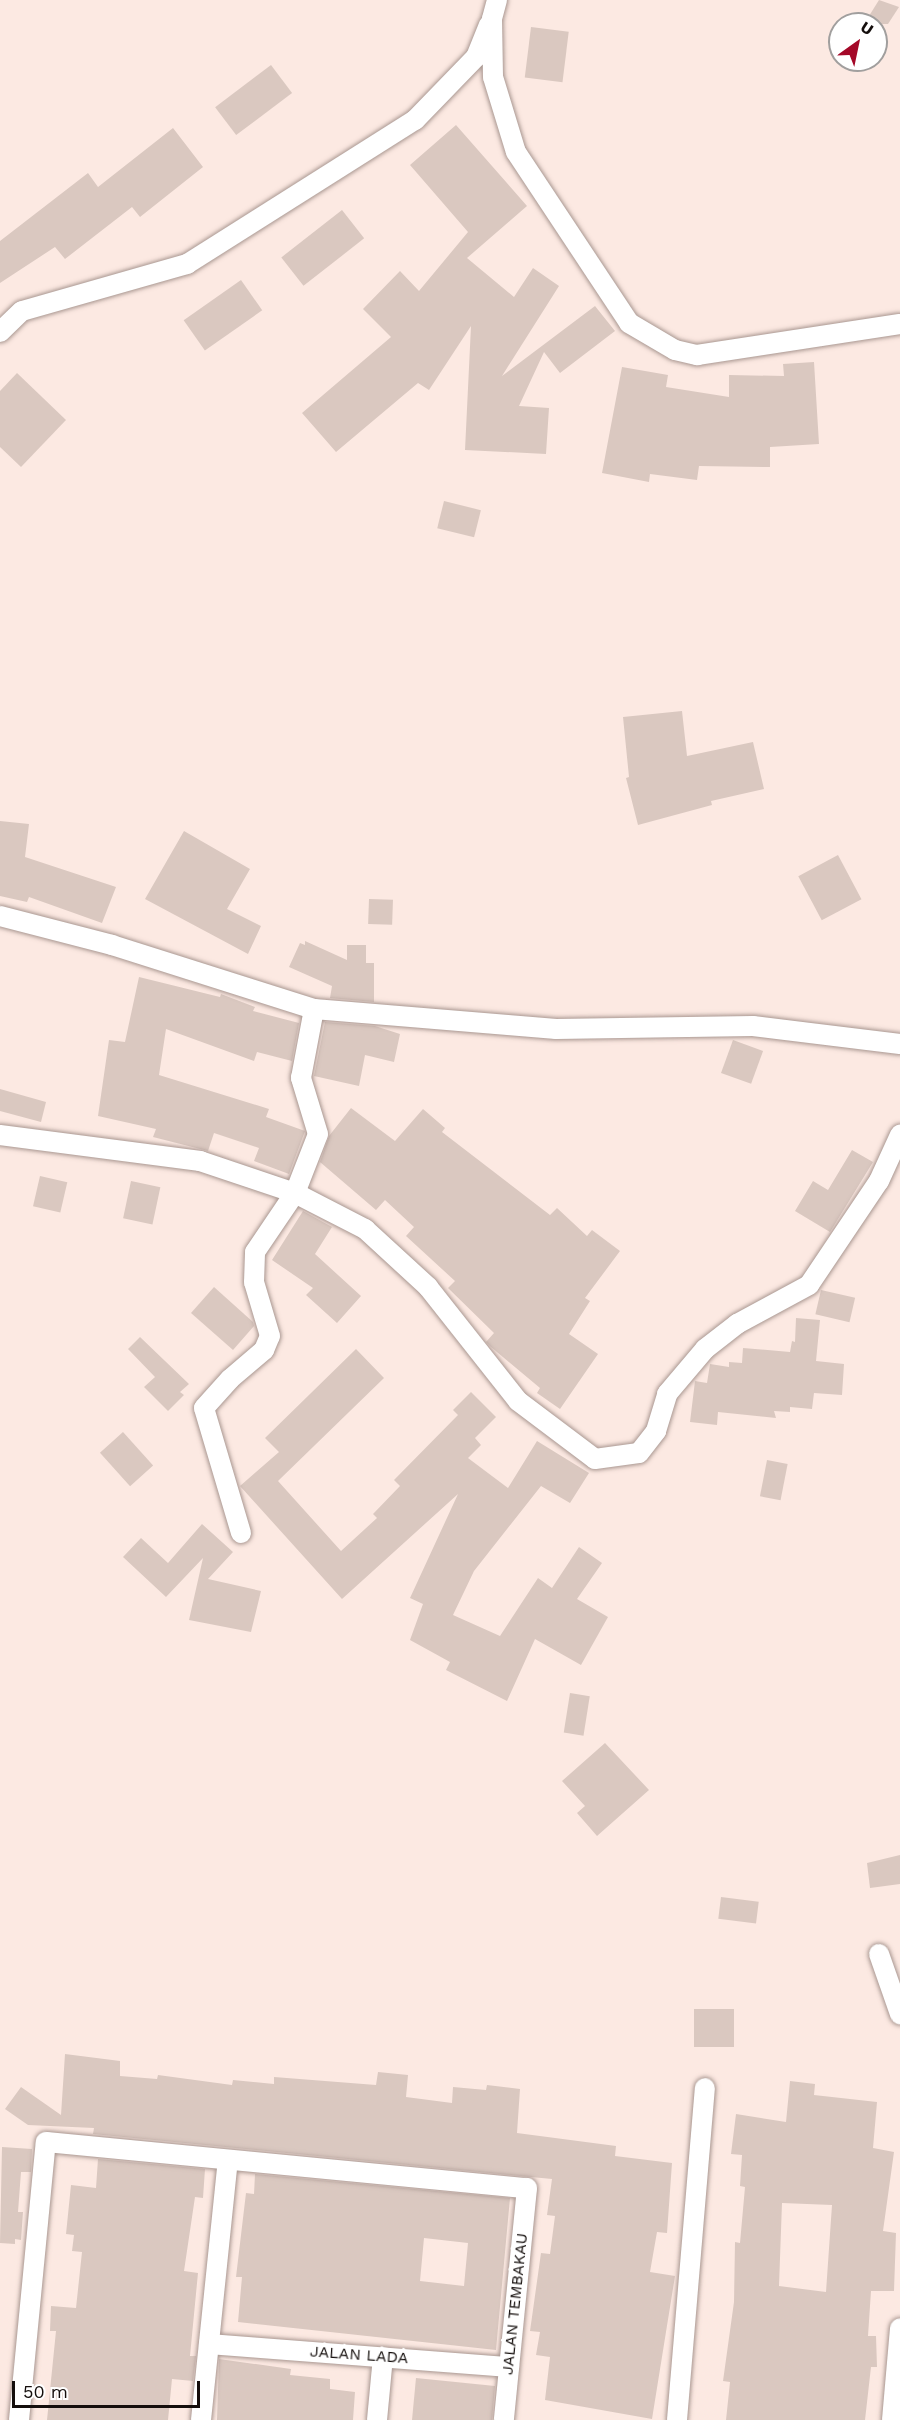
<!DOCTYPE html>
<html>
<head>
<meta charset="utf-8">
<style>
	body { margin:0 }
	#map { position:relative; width:900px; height:2420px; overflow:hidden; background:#fce9e2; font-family:"Work Sans",sans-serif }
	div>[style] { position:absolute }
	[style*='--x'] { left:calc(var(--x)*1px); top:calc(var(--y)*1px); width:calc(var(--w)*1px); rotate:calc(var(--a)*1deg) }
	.building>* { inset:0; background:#dac8c0; transform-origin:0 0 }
	.roads { filter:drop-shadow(0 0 2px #a99791) drop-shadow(0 0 2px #a99791) }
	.street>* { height:20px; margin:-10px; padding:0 10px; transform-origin:10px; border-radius:10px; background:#fff }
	span { translate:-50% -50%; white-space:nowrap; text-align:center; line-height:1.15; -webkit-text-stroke:6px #fff; paint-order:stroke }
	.street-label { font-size:16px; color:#140e0c }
	.north { position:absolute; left:828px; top:12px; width:60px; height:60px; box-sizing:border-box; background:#fff; border:2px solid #a19f9e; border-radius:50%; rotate:33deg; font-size:16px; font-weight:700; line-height:24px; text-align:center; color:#140e0c }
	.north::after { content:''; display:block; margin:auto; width:21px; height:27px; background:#a40828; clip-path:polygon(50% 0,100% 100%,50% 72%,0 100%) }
	.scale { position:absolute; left:12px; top:2381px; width:188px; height:27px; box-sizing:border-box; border:3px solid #140e0c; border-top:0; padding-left:8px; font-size:18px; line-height:21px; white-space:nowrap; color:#140e0c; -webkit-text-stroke:4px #fff; paint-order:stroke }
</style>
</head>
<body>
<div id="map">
	<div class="building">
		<div style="clip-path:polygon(879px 0,899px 7px,888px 24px,864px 24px)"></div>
		<div style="left:531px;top:27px;width:38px;height:51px;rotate:7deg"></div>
		<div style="left:271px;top:65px;width:35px;height:70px;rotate:53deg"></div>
		<div style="clip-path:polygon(456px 125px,527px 206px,467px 258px,514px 297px,533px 268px,559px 286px,502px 376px,595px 306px,615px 331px,560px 373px,544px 352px,519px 406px,549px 408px,546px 454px,465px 450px,471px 326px,429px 390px,418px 383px,336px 452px,302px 413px,391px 337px,363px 309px,400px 271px,419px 291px,468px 232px,410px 165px)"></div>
		<div style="clip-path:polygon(173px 128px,203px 167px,140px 217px,132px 207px,65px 259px,55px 247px,0 283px,0 241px,88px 173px,98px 187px)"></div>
		<div style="left:342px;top:210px;width:36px;height:77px;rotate:52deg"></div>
		<div style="left:241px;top:280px;width:37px;height:70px;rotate:55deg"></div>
		<div style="clip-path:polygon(814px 362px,819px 444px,770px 447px,770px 467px,699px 466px,697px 480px,650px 474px,649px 482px,602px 473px,622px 367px,668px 375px,666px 387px,729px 397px,729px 375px,784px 376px,783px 364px)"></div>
		<div style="clip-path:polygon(17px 373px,66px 420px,21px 467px,0 447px,0 391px)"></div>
		<div style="left:444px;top:501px;width:38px;height:28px;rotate:14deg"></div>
		<div style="clip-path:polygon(682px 711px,687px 756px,753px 742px,764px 789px,711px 801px,712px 805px,638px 825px,626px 778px,629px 777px,623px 717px)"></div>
		<div style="clip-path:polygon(0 821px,29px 824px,25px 857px,116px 887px,102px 923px,29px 897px,27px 902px,0 896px)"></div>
		<div style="clip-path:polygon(184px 831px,250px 869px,227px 909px,261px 926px,248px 954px,145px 899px)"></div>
		<div style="left:838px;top:855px;width:50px;height:45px;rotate:62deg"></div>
		<div style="left:369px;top:899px;width:24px;height:25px;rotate:2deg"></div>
		<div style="clip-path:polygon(305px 941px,347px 960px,347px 945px,366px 945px,366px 963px,374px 963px,374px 1002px,330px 998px,332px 986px,289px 967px,300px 943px,305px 945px)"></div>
		<div style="clip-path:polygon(139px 977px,220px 997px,221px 994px,255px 1007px,253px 1011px,299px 1023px,292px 1061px,257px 1052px,254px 1061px,166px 1029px,159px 1075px,269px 1109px,266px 1117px,305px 1131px,289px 1174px,254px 1161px,259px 1148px,214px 1133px,208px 1151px,153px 1137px,156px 1129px,98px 1116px,109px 1040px,125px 1042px)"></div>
		<div style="clip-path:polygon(325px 1022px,375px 1026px,400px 1034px,394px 1062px,365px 1055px,359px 1086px,314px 1076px)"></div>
		<div style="left:733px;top:1040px;width:32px;height:35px;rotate:20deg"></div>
		<div style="clip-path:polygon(0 1089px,46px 1102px,41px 1122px,0 1111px)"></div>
		<div style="clip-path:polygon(351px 1108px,395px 1141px,423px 1109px,445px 1128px,442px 1132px,550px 1215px,557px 1208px,587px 1236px,592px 1230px,620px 1251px,585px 1298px,590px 1301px,569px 1334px,598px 1354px,560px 1409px,537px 1393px,540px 1388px,491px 1347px,486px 1342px,494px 1333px,448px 1288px,455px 1281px,406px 1236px,414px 1227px,385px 1200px,376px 1210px,320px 1162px,329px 1136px)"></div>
		<div style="clip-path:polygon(852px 1150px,873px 1162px,830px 1232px,795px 1211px,813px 1181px,828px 1190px)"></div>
		<div style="left:40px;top:1176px;width:28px;height:31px;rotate:13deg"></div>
		<div style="left:131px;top:1181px;width:30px;height:38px;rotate:12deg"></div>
		<div style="clip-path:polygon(303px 1211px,332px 1227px,315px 1254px,361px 1296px,337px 1323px,306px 1295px,313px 1288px,272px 1260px)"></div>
		<div style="clip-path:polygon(214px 1287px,253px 1322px,254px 1326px,233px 1350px,191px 1313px)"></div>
		<div style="left:821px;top:1290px;width:35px;height:25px;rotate:13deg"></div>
		<div style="clip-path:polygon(796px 1318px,820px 1320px,816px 1361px,844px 1364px,842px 1395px,814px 1393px,812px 1409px,790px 1407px,790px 1412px,774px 1411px,776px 1418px,718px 1412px,717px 1425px,690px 1422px,695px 1381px,707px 1383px,710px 1364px,729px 1367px,729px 1362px,742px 1363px,743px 1348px,790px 1352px,792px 1341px,795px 1342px)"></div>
		<div style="clip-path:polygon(140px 1337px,189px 1384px,180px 1392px,184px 1395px,168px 1411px,144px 1387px,155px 1377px,128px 1349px)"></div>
		<div style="clip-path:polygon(356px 1349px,384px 1378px,278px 1481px,341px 1551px,377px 1518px,373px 1514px,400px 1486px,394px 1480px,458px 1415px,453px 1410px,471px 1392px,496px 1417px,475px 1438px,481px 1445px,468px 1458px,508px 1488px,537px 1441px,589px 1473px,570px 1503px,541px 1486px,474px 1571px,453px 1615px,500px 1636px,538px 1578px,552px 1588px,579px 1547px,602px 1563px,577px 1599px,608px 1617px,581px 1665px,535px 1639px,507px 1701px,446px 1670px,450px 1662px,410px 1640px,423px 1604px,410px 1598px,458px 1494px,342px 1599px,240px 1486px,279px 1452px,265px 1438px)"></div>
		<div style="left:123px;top:1432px;width:45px;height:31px;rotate:48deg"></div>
		<div style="left:767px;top:1460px;width:21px;height:37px;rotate:11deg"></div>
		<div style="clip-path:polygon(202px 1524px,233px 1552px,208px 1579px,261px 1591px,251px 1632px,189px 1620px,203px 1558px,166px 1597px,123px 1557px,141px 1538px,168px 1563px)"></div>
		<div style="left:570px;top:1693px;width:20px;height:40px;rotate:9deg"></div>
		<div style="clip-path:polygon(605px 1743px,649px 1790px,597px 1836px,577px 1813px,585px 1806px,562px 1781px)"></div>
		<div style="clip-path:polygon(900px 1855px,900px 1884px,870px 1888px,867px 1863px)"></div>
		<div style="left:721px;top:1897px;width:38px;height:22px;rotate:7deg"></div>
		<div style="left:694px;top:2009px;width:40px;height:38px"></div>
		<div style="clip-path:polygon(65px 2054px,120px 2061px,120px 2076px,157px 2079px,158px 2075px,232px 2085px,233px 2080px,274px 2084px,274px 2077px,376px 2085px,378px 2072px,408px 2075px,406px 2097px,452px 2103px,453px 2087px,486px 2090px,487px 2085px,520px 2089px,517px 2133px,616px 2146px,615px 2156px,672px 2163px,667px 2233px,657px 2232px,650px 2272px,675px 2276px,652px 2419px,545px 2400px,550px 2357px,536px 2355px,540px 2332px,530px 2331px,541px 2253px,550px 2254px,555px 2216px,547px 2215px,552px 2179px,93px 2134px,94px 2128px,28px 2125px,5px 2109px,21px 2087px,61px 2115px)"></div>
		<div style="clip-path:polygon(evenodd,790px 2081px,815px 2084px,814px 2095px,877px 2102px,873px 2148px,894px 2152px,883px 2231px,896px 2233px,894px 2291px,871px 2291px,868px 2336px,876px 2336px,877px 2367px,871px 2367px,865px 2420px,726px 2420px,730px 2382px,723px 2381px,734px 2302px,735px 2242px,740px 2243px,745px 2187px,740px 2186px,742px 2155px,731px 2154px,736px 2114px,786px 2122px,790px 2081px,782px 2203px,832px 2205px,826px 2292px,779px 2286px,782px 2203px)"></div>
		<div style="clip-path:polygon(2px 2147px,32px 2149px,31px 2172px,21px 2172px,18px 2212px,23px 2212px,21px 2240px,15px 2239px,15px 2244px,0 2243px)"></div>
		<div style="clip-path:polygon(98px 2159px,205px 2169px,203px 2198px,195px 2197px,184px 2271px,198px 2273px,190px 2356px,196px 2356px,193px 2381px,172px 2379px,168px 2420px,47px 2420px,56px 2331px,50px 2331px,51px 2306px,76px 2308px,82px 2252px,72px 2251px,74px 2235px,66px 2234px,71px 2185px,96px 2188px)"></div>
		<div style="clip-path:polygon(evenodd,255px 2174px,510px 2198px,496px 2350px,238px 2322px,242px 2277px,236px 2277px,246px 2193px,254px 2194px,255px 2174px,424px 2238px,468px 2243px,464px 2286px,420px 2281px,424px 2238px)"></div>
		<div style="clip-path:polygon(219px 2359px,291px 2369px,290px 2375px,330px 2379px,330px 2389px,355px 2392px,353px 2420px,217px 2420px)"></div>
		<div style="clip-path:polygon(416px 2378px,495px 2386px,492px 2420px,412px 2420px)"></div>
	</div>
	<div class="roads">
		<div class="street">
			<div style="--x:497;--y:0;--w:20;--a:105"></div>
			<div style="--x:492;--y:19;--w:58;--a:89"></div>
			<div style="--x:493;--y:77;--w:78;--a:73"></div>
			<div style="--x:516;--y:152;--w:205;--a:56.5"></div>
			<div style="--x:629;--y:323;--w:53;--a:30.4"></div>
			<div style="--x:675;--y:350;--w:23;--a:13"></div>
			<div style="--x:697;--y:355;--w:205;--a:-8.7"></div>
			<div style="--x:0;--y:332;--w:30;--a:-44"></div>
			<div style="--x:22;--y:311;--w:172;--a:-15.9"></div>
			<div style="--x:187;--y:264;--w:270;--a:-32.3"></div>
			<div style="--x:415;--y:120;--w:88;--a:-45.9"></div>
			<div style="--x:476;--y:57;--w:35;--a:-68"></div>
			<div style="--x:0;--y:916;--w:116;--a:14.5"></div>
			<div style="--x:112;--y:945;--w:212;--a:17.6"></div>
			<div style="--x:314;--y:1009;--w:243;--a:4.7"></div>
			<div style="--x:556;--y:1029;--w:197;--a:-0.9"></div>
			<div style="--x:753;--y:1026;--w:148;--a:7"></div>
			<div style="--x:0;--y:1135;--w:202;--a:7.4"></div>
			<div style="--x:200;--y:1161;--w:100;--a:18.6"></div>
			<div style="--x:295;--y:1193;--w:79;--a:27.2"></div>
			<div style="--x:365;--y:1229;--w:86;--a:42.6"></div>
			<div style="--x:428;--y:1287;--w:145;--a:51.7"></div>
			<div style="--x:518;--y:1401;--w:96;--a:37"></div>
			<div style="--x:595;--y:1459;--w:44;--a:-7.8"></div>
			<div style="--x:639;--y:1453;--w:28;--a:-52"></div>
			<div style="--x:656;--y:1431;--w:39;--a:-73"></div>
			<div style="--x:667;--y:1394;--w:59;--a:-49.8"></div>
			<div style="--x:705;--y:1349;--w:41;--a:-38"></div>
			<div style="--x:737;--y:1324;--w:82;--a:-28.4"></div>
			<div style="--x:809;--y:1285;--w:125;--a:-56.1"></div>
			<div style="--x:879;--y:1181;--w:51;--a:-65.5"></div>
			<div style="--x:241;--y:1533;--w:130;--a:-106.5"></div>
			<div style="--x:204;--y:1408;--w:39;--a:-48"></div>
			<div style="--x:230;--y:1379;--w:45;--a:-40.5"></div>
			<div style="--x:264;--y:1350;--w:15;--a:-67"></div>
			<div style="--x:270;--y:1336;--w:56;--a:-106.5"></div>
			<div style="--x:254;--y:1282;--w:30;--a:-88"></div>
			<div style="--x:255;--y:1252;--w:71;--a:-55.9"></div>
			<div style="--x:295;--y:1193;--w:63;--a:-68.7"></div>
			<div style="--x:318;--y:1134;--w:59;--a:-106.9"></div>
			<div style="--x:301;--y:1078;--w:70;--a:-79.3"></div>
			<div style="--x:879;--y:1954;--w:64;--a:70.7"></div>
			<div style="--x:209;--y:2344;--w:301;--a:4.4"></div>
			<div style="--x:19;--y:2420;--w:279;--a:-84.5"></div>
			<div style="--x:46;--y:2142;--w:483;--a:5.5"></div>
			<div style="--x:527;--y:2188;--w:233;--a:95.7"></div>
			<div style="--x:201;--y:2420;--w:261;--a:-84.1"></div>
			<div style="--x:377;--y:2420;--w:63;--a:-84.6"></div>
			<div style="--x:677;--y:2420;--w:333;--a:-85.2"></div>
			<div style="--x:892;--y:2420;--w:92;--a:-85"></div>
		</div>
	</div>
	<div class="street-label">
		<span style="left:515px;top:2304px;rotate:-84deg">JALAN TEMBAKAU</span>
		<span style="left:359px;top:2355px;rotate:4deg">JALAN LADA</span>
	</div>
	<div class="north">U</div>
	<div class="scale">50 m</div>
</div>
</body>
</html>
